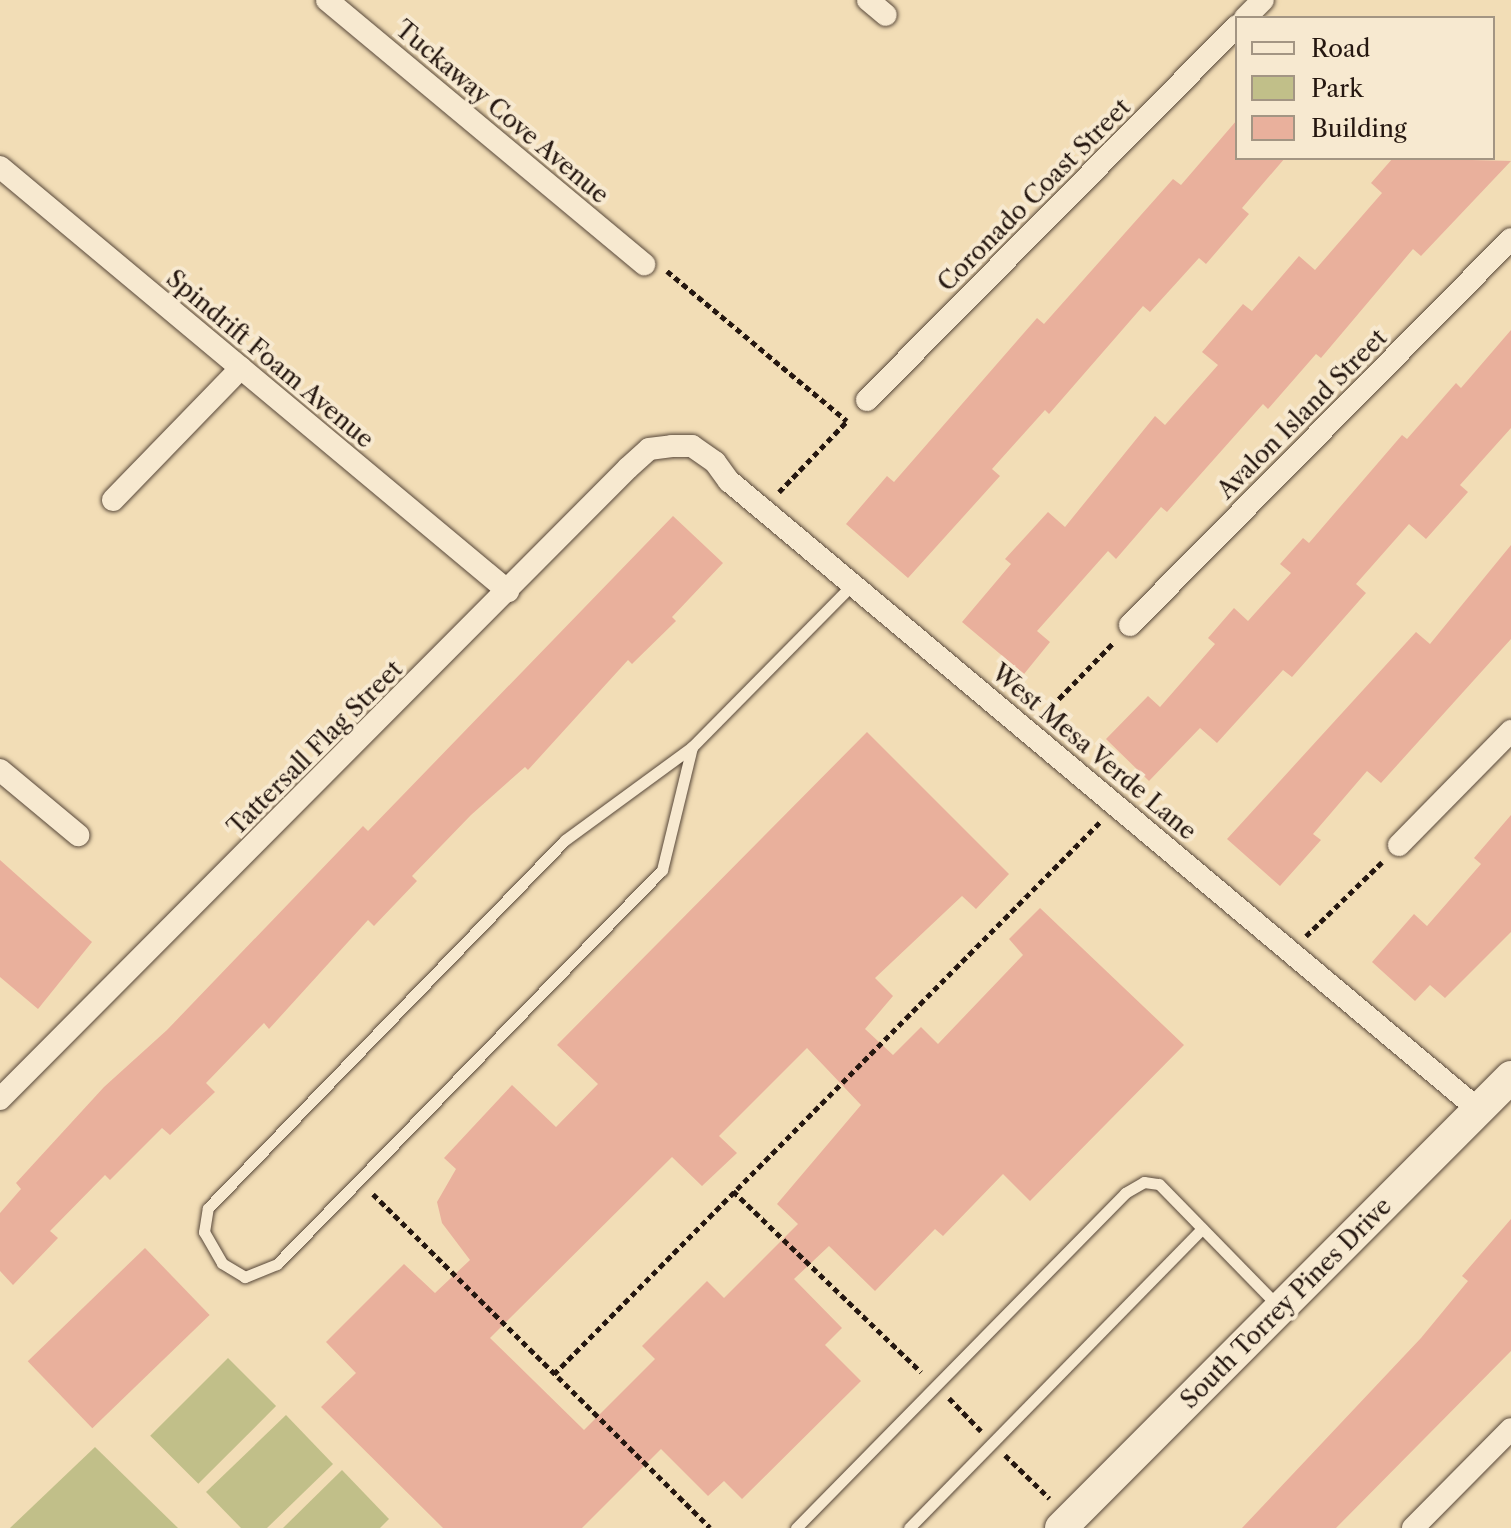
<!DOCTYPE html>
<html>
<head>
<meta charset="utf-8">
<style>
	body { margin:0 }
	#map { position:relative; width:1511px; height:1528px; overflow:hidden; background:#f2ddb6; font-family:"Libre Caslon Text",serif }
	div>[style] { position:absolute }
	[style*='--x'] { left:calc(var(--x)*1px); top:calc(var(--y)*1px); width:calc(var(--w)*1px); rotate:calc(var(--a)*1deg) }
	.green>* { inset:0; background:#c1bf89; transform-origin:0 0 }
	.building>* { inset:0; background:#e9b09c; transform-origin:0 0 }
	.path>* { height:5px; margin-top:-2.5px; transform-origin:0; background:repeating-linear-gradient(90deg,#251710 0 6px,transparent 0 10px) }
	.roads { filter:drop-shadow(0 0 2px #58483a) drop-shadow(0 0 2px #58483a) }
	.lane>* { height:11px; margin:-5.5px; padding:0 5.5px; transform-origin:5.5px; border-radius:5.5px; background:#f7e9d0 }
	.street>* { height:22px; margin:-11px; padding:0 11px; transform-origin:11px; border-radius:11px; background:#f7e9d0 }
	.secondary>* { height:32px; margin:-16px; padding:0 16px; transform-origin:16px; border-radius:16px; background:#f7e9d0 }
	span { translate:-50% -50%; white-space:nowrap; text-align:center; line-height:1.15; -webkit-text-stroke:8px #f7e9d0; paint-order:stroke }
	.street-label { font-size:24px; color:#251710 }
	.legend { position:absolute; left:1235px; top:16px; width:260px; height:144px; box-sizing:border-box; background:#f7e9d0; border:2px solid #a39583; margin:0; padding:10px 14px; list-style:none; font-size:24px; color:#251710 }
	.legend li { display:flex; align-items:center; gap:16px; height:40px }
	.legend b { width:40px; border:2px solid #a39583 }
</style>
</head>
<body>
<div id="map">
	<div class="green">
		<div style="left:228px;top:1358px;width:68px;height:110px;rotate:45deg"></div>
		<div style="clip-path:polygon(286px 1415px,333px 1464px,267px 1528px,241px 1528px,206px 1492px)"></div>
		<div style="clip-path:polygon(95px 1447px,178px 1528px,10px 1528px)"></div>
		<div style="clip-path:polygon(342px 1470px,389px 1519px,380px 1528px,283px 1528px)"></div>
	</div>
	<div class="building">
		<div style="clip-path:polygon(1237px 120px,1237px 158px,1285px 158px,1242px 208px,1249px 214px,1206px 264px,1199px 258px,1150px 312px,1143px 306px,1049px 414px,1045px 410px,992px 469px,1000px 476px,908px 578px,846px 524px,887px 476px,894px 482px,1037px 318px,1044px 324px,1173px 179px,1181px 185px)"></div>
		<div style="clip-path:polygon(1393px 158px,1511px 161px,1421px 256px,1413px 249px,1321px 358px,1316px 354px,1268px 409px,1263px 404px,1167px 512px,1161px 507px,1116px 559px,1108px 551px,1037px 631px,1050px 642px,1024px 674px,962px 622px,1011px 564px,1005px 559px,1048px 512px,1065px 527px,1155px 416px,1165px 425px,1218px 365px,1202px 352px,1243px 304px,1252px 311px,1299px 256px,1315px 270px,1382px 193px,1371px 183px)"></div>
		<div style="clip-path:polygon(1511px 330px,1511px 428px,1460px 485px,1468px 492px,1426px 539px,1409px 524px,1356px 584px,1366px 593px,1292px 677px,1283px 670px,1217px 743px,1200px 728px,1149px 781px,1106px 739px,1148px 696px,1160px 707px,1215px 644px,1208px 638px,1234px 608px,1248px 621px,1291px 573px,1280px 564px,1303px 538px,1309px 543px,1402px 435px,1407px 439px,1456px 383px,1461px 388px)"></div>
		<div style="clip-path:polygon(673px 516px,723px 563px,672px 617px,676px 621px,632px 664px,628px 660px,528px 770px,525px 767px,471px 815px,412px 876px,417px 881px,374px 926px,368px 920px,269px 1029px,264px 1023px,206px 1083px,215px 1092px,170px 1135px,162px 1128px,110px 1180px,105px 1175px,50px 1231px,58px 1238px,13px 1285px,0 1271px,0 1213px,21px 1189px,16px 1183px,104px 1087px,167px 1030px,363px 826px,368px 831px)"></div>
		<div style="clip-path:polygon(1511px 545px,1511px 639px,1381px 783px,1367px 771px,1313px 834px,1321px 840px,1280px 886px,1227px 839px,1416px 632px,1430px 644px)"></div>
		<div style="clip-path:polygon(evenodd,867px 732px,1009px 874px,976px 909px,962px 896px,875px 978px,893px 996px,865px 1029px,893px 1055px,921px 1027px,938px 1044px,1023px 955px,1009px 939px,1040px 908px,1184px 1045px,1030px 1201px,1003px 1174px,943px 1236px,935px 1229px,875px 1291px,829px 1246px,794px 1279px,842px 1328px,825px 1345px,861px 1381px,742px 1499px,724px 1481px,708px 1496px,661px 1449px,582px 1528px,443px 1528px,321px 1407px,356px 1373px,326px 1342px,404px 1264px,435px 1293px,470px 1260px,442px 1223px,437px 1202px,456px 1169px,444px 1158px,512px 1085px,556px 1127px,598px 1084px,557px 1045px,867px 732px,807px 1048px,861px 1105px,777px 1204px,798px 1224px,724px 1298px,707px 1281px,642px 1346px,655px 1359px,584px 1430px,490px 1338px,672px 1157px,702px 1186px,737px 1153px,719px 1136px,807px 1048px)"></div>
		<div style="clip-path:polygon(1511px 815px,1511px 932px,1445px 998px,1430px 985px,1415px 1001px,1372px 962px,1414px 914px,1427px 926px,1481px 864px,1474px 858px)"></div>
		<div style="clip-path:polygon(0 860px,92px 942px,38px 1009px,0 977px)"></div>
		<div style="clip-path:polygon(1511px 1219px,1511px 1351px,1336px 1528px,1242px 1528px,1421px 1338px,1468px 1281px,1462px 1276px)"></div>
		<div style="left:145px;top:1248px;width:93px;height:163px;rotate:46deg"></div>
	</div>
	<div class="path">
		<div style="--x:667;--y:271;--w:234;--a:39.8"></div>
		<div style="--x:779;--y:492;--w:98;--a:-46.2"></div>
		<div style="--x:1045;--y:713;--w:98;--a:-45.8"></div>
		<div style="--x:1306;--y:936;--w:106;--a:-44.2"></div>
		<div style="--x:733;--y:1191;--w:261;--a:43.9"></div>
		<div style="--x:373;--y:1194;--w:474;--a:44.7"></div>
		<div style="--x:554;--y:1374;--w:776;--a:-45.31"></div>
		<div style="--x:949;--y:1398;--w:46;--a:45.9"></div>
		<div style="--x:1005;--y:1455;--w:62;--a:44.3"></div>
	</div>
	<div class="roads">
		<div class="lane">
			<div style="--x:692;--y:747;--w:127;--a:103.7"></div>
			<div style="--x:662;--y:870;--w:551;--a:134.34"></div>
			<div style="--x:277;--y:1264;--w:35;--a:158"></div>
			<div style="--x:245;--y:1277;--w:27;--a:-149"></div>
			<div style="--x:222;--y:1263;--w:36;--a:-120"></div>
			<div style="--x:204;--y:1232;--w:24;--a:-81"></div>
			<div style="--x:208;--y:1208;--w:513;--a:-45.87"></div>
			<div style="--x:565;--y:840;--w:157;--a:-36.2"></div>
			<div style="--x:692;--y:747;--w:229;--a:-45.4"></div>
			<div style="--x:796;--y:1528;--w:470;--a:-45.5"></div>
			<div style="--x:1125;--y:1193;--w:22;--a:-30"></div>
			<div style="--x:1144;--y:1182;--w:15;--a:8"></div>
			<div style="--x:1159;--y:1184;--w:169;--a:45.7"></div>
			<div style="--x:909;--y:1528;--w:419;--a:-45.6"></div>
		</div>
		<div class="street">
			<div style="--x:327;--y:0;--w:413;--a:39.8"></div>
			<div style="--x:868;--y:0;--w:23;--a:40"></div>
			<div style="--x:1245;--y:18;--w:25;--a:-45"></div>
			<div style="--x:0;--y:167;--w:662;--a:39.85"></div>
			<div style="--x:867;--y:400;--w:526;--a:-45.31"></div>
			<div style="--x:113;--y:500;--w:184;--a:-45.9"></div>
			<div style="--x:1130;--y:625;--w:542;--a:-45.37"></div>
			<div style="--x:0;--y:770;--w:102;--a:39.8"></div>
			<div style="--x:1399;--y:845;--w:160;--a:-45.5"></div>
			<div style="--x:0;--y:1099;--w:890;--a:-45.14"></div>
			<div style="--x:628;--y:468;--w:28;--a:-42"></div>
			<div style="--x:649;--y:449;--w:23;--a:-7"></div>
			<div style="--x:672;--y:446;--w:20;--a:0"></div>
			<div style="--x:692;--y:446;--w:28;--a:35"></div>
			<div style="--x:715;--y:462;--w:24;--a:54"></div>
			<div style="--x:729;--y:481;--w:979;--a:39.99"></div>
			<div style="--x:1413;--y:1528;--w:139;--a:-45.3"></div>
		</div>
		<div class="secondary">
			<div style="--x:1061;--y:1528;--w:637;--a:-45.06"></div>
		</div>
	</div>
	<div class="street-label">
		<span style="left:502px;top:112px;rotate:40deg">Tuckaway Cove Avenue</span>
		<span style="left:1034px;top:195px;rotate:-45deg">Coronado Coast Street</span>
		<span style="left:270px;top:359px;rotate:40deg">Spindrift Foam Avenue</span>
		<span style="left:1302px;top:414px;rotate:-45deg">Avalon Island Street</span>
		<span style="left:315px;top:748px;rotate:-45deg">Tattersall Flag Street</span>
		<span style="left:1094px;top:752px;rotate:40deg">West Mesa Verde Lane</span>
		<span style="left:1286px;top:1303px;rotate:-45deg">South Torrey Pines Drive</span>
	</div>
	<ul class="legend">
	<li><b style="height:10px;background:#f7e9d0"></b>Road</li>
	<li><b style="height:22px;background:#c1bf89"></b>Park</li>
	<li><b style="height:22px;background:#e9b09c"></b>Building</li>
	</ul>
</div>
</body>
</html>
